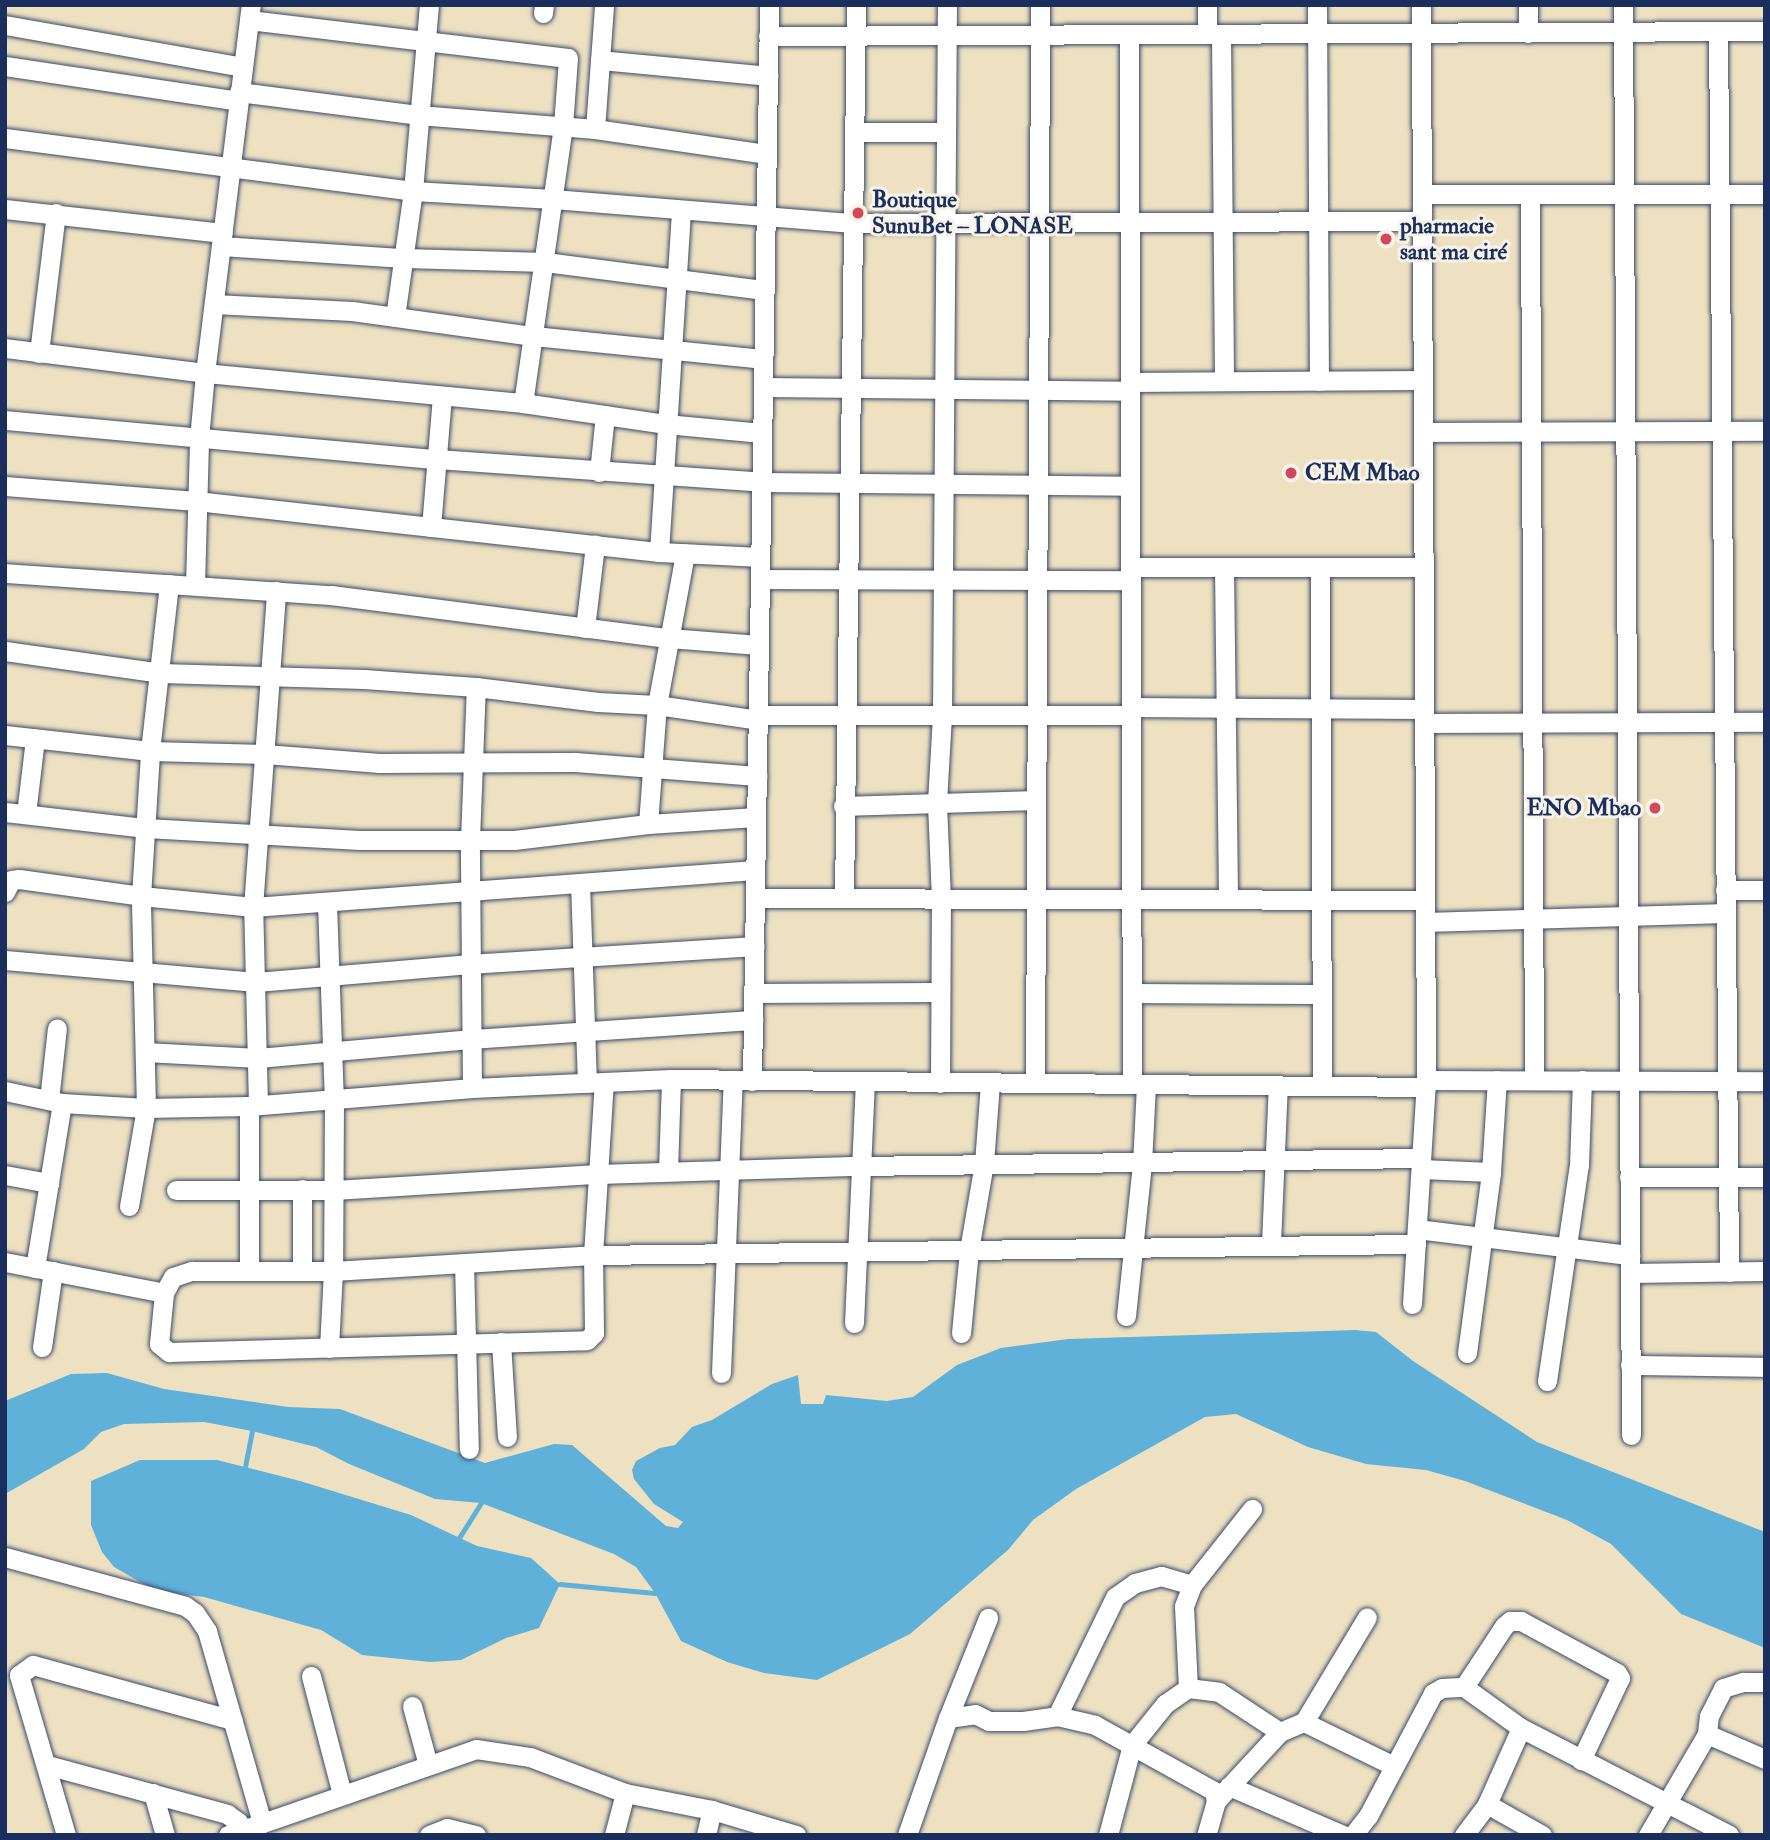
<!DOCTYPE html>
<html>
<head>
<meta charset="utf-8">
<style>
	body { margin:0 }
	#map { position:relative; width:1770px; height:1840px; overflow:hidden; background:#ede1c1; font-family:"IM FELL Double Pica",serif }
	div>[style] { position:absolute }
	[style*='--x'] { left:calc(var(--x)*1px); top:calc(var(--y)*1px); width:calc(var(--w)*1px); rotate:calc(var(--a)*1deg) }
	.water>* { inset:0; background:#5fb1da }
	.stream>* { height:4.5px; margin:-2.25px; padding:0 2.25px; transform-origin:2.25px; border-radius:2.25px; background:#5fb1da }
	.roads { filter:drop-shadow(0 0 2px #3a4a6d) drop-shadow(0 0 2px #3a4a6d) }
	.minor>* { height:19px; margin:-9.5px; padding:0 9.5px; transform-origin:9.5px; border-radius:9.5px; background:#fff }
	.dots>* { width:19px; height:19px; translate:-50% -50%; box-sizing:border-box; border:4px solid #f7f3e8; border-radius:50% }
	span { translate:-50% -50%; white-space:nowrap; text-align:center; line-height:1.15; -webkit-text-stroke:6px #f7f3e8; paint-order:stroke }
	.poi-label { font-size:23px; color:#1b2f5e; font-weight:700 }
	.left { translate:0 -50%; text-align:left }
	.right { translate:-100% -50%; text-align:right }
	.frame { position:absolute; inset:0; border:7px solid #1b2f5e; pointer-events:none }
</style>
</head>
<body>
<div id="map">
	<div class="water">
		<div style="clip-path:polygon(1355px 1330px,1376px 1332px,1413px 1361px,1537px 1442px,1765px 1532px,1765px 1648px,1681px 1614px,1611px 1544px,1567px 1520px,1465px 1481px,1426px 1470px,1366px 1464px,1308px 1447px,1236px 1414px,1205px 1417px,1076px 1489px,1033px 1520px,1008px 1550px,910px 1634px,817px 1680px,764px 1673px,727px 1662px,681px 1641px,655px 1593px,636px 1567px,614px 1554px,481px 1503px,435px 1499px,349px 1464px,316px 1447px,252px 1431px,204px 1422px,124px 1424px,101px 1432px,84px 1449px,5px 1494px,5px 1401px,71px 1374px,107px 1373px,164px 1389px,288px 1407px,340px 1409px,485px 1463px,554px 1444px,572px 1445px,666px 1526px,678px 1528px,683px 1522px,654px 1504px,634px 1479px,632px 1470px,636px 1461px,660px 1448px,675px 1445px,692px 1427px,712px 1420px,772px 1384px,798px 1375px,801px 1404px,823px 1404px,826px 1395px,887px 1401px,913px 1397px,957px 1365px,1001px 1348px,1068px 1339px)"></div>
		<div style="clip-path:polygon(140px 1460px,217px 1460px,300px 1481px,411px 1515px,477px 1546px,531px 1558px,560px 1584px,539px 1628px,506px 1638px,461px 1660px,430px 1662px,362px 1655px,321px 1630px,204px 1597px,156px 1591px,114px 1567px,102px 1552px,91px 1525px,91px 1481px)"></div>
	</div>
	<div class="stream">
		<div style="--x:245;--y:1467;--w:37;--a:-79"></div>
		<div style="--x:459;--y:1538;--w:41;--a:-57.8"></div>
		<div style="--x:560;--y:1584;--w:95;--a:5.4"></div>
	</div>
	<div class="roads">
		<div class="minor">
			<div style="--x:1317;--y:5;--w:376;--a:89.7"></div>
			<div style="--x:1623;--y:5;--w:1430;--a:89.68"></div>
			<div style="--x:543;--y:13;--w:8;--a:-83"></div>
			<div style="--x:249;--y:20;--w:321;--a:6.8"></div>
			<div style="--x:568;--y:58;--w:68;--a:94.2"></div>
			<div style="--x:563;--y:126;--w:280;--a:98.2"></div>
			<div style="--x:5;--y:25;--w:241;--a:10"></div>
			<div style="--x:1718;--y:31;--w:1241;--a:89.49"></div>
			<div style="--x:1528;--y:33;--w:28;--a:-90"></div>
			<div style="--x:1207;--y:34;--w:29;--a:-90"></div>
			<div style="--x:1221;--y:34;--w:347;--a:89.5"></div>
			<div style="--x:1129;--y:35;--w:1049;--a:89.84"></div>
			<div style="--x:768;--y:36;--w:997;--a:-0.29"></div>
			<div style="--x:600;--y:60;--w:169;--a:5.4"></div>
			<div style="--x:5;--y:66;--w:236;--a:8.5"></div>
			<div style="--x:239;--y:92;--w:180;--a:7.3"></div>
			<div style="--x:418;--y:115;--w:178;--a:4.5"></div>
			<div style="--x:595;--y:129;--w:174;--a:8.3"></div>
			<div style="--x:595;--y:129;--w:124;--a:-85.8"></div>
			<div style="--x:854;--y:132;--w:92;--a:0"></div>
			<div style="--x:5;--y:138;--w:411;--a:7.4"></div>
			<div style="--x:413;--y:191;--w:140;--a:3.3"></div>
			<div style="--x:553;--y:199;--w:301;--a:4.6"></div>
			<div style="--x:853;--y:223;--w:569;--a:-0.2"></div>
			<div style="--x:1422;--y:194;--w:343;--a:0"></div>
			<div style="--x:1530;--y:194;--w:886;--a:89.74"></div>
			<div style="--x:5;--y:209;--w:219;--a:6.3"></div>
			<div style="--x:221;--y:246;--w:183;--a:3.8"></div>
			<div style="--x:404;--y:258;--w:141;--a:1.6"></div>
			<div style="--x:545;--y:262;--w:221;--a:7.3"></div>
			<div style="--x:214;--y:304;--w:138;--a:2.9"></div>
			<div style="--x:352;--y:311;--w:183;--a:7.9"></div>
			<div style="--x:533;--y:336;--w:231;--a:5.7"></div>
			<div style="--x:395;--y:317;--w:127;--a:-81.9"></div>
			<div style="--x:413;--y:191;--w:187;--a:-85.1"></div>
			<div style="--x:5;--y:348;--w:202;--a:7.1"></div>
			<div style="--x:205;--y:373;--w:319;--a:5.4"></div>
			<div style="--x:523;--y:403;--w:145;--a:8.4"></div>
			<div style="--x:666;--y:424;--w:96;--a:5.4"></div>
			<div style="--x:39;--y:353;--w:141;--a:-83.1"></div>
			<div style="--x:1130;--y:382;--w:293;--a:-0.4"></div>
			<div style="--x:763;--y:387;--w:367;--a:0.6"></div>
			<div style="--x:5;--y:420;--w:434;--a:5.2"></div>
			<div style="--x:437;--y:459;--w:326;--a:4"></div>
			<div style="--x:762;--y:482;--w:368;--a:0.6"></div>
			<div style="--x:1423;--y:432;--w:342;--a:-0.2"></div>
			<div style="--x:599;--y:472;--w:57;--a:-84"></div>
			<div style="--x:5;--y:486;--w:192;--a:4.5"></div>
			<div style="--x:196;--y:501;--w:466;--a:6.3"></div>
			<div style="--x:659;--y:552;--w:101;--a:2.8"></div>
			<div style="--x:431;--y:527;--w:131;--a:-85.2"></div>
			<div style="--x:659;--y:552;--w:341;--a:-86.3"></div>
			<div style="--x:1130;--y:567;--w:293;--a:0"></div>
			<div style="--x:1224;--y:567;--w:332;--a:89.3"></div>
			<div style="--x:1320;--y:567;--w:519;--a:89.78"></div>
			<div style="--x:5;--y:573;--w:327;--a:3.9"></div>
			<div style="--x:331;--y:595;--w:341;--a:7.3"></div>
			<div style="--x:669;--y:638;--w:90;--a:4.4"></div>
			<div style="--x:760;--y:579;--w:370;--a:0.2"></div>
			<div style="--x:195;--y:585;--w:146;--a:-88.4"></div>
			<div style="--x:199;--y:439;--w:66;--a:-84.8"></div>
			<div style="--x:205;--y:373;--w:371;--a:-82.9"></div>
			<div style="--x:585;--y:628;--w:84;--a:-83.1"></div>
			<div style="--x:5;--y:651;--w:158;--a:8"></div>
			<div style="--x:161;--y:673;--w:203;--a:1.7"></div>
			<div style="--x:364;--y:679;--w:112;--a:4.1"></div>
			<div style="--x:476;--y:687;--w:123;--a:7"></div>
			<div style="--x:598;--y:702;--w:59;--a:2.9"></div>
			<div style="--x:657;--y:705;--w:102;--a:8.4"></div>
			<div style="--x:1131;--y:707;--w:293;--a:0.4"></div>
			<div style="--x:758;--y:715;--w:373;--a:0"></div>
			<div style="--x:1424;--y:723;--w:341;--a:-0.2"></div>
			<div style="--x:5;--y:735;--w:146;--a:6.3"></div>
			<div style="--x:150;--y:751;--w:115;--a:1.5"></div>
			<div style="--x:265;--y:754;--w:115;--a:4.5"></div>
			<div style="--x:380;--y:763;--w:195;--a:-0.3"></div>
			<div style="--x:575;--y:762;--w:183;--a:4.4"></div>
			<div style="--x:843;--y:806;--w:192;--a:-1.8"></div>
			<div style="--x:5;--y:812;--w:142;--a:6.5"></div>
			<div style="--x:146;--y:828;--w:214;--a:3.2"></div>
			<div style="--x:360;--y:840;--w:154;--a:0"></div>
			<div style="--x:514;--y:840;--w:135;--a:-6.8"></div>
			<div style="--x:648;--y:824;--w:108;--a:-3.7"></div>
			<div style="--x:26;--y:814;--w:76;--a:-83.2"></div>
			<div style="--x:648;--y:824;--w:119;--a:-85.7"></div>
			<div style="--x:657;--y:705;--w:154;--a:-79.5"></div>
			<div style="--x:580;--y:883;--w:200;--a:88"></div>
			<div style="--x:1725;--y:890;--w:40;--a:0"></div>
			<div style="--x:5;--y:892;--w:13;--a:-63"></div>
			<div style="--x:11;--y:880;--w:8;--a:-7"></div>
			<div style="--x:19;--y:879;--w:123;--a:7.9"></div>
			<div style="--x:141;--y:896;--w:113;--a:5.6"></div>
			<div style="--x:253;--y:907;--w:503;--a:-4.22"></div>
			<div style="--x:755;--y:898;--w:670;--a:0.17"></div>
			<div style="--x:844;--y:898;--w:893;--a:-89.23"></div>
			<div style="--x:327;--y:903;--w:197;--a:88"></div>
			<div style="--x:334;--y:1100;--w:171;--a:90.3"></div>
			<div style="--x:333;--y:1271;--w:77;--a:93"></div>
			<div style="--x:1426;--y:922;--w:299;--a:-1.7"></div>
			<div style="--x:5;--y:960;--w:252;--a:5"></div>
			<div style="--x:256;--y:982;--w:215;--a:-4.8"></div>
			<div style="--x:470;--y:964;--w:285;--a:-3.6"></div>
			<div style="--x:753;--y:993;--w:187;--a:-0.3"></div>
			<div style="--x:1132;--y:993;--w:189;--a:0.3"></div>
			<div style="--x:145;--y:1052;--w:113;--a:3"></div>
			<div style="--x:258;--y:1058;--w:215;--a:-5.1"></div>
			<div style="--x:472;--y:1039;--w:282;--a:-3.9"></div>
			<div style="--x:1426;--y:1080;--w:339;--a:0.2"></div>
			<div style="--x:752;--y:1081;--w:1076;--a:-89.09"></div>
			<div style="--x:940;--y:1083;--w:184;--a:-89.7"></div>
			<div style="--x:941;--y:899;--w:97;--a:-92.4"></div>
			<div style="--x:937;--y:802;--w:87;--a:-86.7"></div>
			<div style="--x:942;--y:715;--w:710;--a:-89.6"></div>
			<div style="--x:1035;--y:1083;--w:1078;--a:-89.73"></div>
			<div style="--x:472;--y:1088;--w:248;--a:-90.5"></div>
			<div style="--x:470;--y:840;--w:153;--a:-87.8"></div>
			<div style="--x:5;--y:1091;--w:58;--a:11.9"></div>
			<div style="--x:62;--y:1103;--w:84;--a:3.4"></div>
			<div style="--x:146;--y:1108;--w:103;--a:-1.1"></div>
			<div style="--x:249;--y:1106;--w:224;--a:-4.6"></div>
			<div style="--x:472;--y:1088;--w:199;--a:-2.6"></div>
			<div style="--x:671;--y:1079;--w:755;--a:0.61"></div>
			<div style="--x:49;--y:1100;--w:72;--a:-83.7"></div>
			<div style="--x:258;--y:1105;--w:198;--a:-91.4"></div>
			<div style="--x:253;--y:907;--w:317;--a:-85.8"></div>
			<div style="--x:1421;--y:1169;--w:70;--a:2.5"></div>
			<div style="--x:668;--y:1171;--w:92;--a:-88.1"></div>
			<div style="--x:5;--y:1175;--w:45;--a:10.3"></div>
			<div style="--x:1629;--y:1177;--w:136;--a:0"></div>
			<div style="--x:302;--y:1189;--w:82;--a:90"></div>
			<div style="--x:176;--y:1190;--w:158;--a:0"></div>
			<div style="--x:334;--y:1190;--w:264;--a:-3.5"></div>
			<div style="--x:598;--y:1174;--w:261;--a:-1.8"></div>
			<div style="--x:859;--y:1166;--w:562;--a:-0.82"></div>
			<div style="--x:129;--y:1206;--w:99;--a:-80.2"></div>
			<div style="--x:146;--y:1108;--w:212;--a:-91.4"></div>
			<div style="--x:141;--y:896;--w:145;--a:-86.4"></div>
			<div style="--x:150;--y:751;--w:168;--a:-83.5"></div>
			<div style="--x:1417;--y:1229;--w:215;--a:7"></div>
			<div style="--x:1271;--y:1243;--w:158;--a:-87.5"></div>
			<div style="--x:5;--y:1262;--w:162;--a:11"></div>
			<div style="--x:164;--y:1293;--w:18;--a:-61"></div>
			<div style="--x:173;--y:1277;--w:20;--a:-18"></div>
			<div style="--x:192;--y:1271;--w:141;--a:0"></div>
			<div style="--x:333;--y:1271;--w:260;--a:-3.5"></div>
			<div style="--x:593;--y:1255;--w:823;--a:-0.77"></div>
			<div style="--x:464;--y:1263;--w:186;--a:88.5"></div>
			<div style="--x:35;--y:1268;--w:167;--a:-80.7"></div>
			<div style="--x:249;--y:1270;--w:164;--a:-90"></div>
			<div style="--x:1630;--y:1273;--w:135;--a:-0.8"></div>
			<div style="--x:164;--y:1293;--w:51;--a:95.6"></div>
			<div style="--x:159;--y:1344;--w:13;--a:39"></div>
			<div style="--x:169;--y:1352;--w:418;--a:-1.6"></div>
			<div style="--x:587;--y:1340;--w:10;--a:-45"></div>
			<div style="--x:594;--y:1333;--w:78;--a:-90.7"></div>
			<div style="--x:593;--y:1255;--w:173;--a:-86.4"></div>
			<div style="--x:1412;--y:1304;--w:224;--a:-86.4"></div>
			<div style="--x:1426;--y:1080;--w:1075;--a:-90.27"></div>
			<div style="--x:1126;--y:1316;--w:153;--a:-84"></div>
			<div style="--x:1142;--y:1164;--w:80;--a:-87.1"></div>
			<div style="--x:854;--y:1323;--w:241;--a:-87.4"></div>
			<div style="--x:961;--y:1333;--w:83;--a:-84.5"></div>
			<div style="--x:969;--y:1250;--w:88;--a:-80.2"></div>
			<div style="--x:984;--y:1163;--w:80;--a:-85.7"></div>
			<div style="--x:501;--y:1342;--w:95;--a:86.4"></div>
			<div style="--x:42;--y:1347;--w:77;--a:-81.8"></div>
			<div style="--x:1467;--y:1353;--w:183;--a:-82.4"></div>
			<div style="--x:1491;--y:1172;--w:92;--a:-86.3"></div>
			<div style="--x:1630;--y:1365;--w:135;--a:0.8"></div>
			<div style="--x:721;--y:1373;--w:293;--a:-87.7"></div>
			<div style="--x:1547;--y:1381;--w:218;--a:-81.6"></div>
			<div style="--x:1579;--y:1165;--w:85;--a:-88"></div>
			<div style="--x:5;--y:1557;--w:187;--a:15.2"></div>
			<div style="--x:185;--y:1606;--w:12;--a:35"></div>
			<div style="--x:195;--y:1613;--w:22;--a:56"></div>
			<div style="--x:207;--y:1631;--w:200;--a:74"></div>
			<div style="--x:311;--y:1676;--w:122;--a:75.3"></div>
			<div style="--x:1464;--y:1687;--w:73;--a:-56.7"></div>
			<div style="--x:1504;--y:1626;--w:8;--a:-40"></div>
			<div style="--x:1510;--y:1621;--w:11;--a:0"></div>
			<div style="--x:1521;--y:1621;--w:109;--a:28.4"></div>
			<div style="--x:1617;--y:1673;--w:6;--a:59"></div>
			<div style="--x:1620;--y:1678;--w:91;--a:115.4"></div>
			<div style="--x:1188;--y:1688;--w:82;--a:-92.8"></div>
			<div style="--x:1184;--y:1606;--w:22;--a:-69"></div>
			<div style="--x:1192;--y:1585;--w:97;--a:-51.7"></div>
			<div style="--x:412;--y:1706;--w:61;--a:74.8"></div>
			<div style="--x:1057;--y:1716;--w:132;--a:-64"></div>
			<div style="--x:1115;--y:1597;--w:24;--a:-35"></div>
			<div style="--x:1135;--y:1583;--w:27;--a:-15"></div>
			<div style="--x:1161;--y:1576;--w:32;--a:16"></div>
			<div style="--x:948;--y:1718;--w:27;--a:-8"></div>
			<div style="--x:975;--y:1714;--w:16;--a:27"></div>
			<div style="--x:989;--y:1721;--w:34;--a:0"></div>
			<div style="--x:1023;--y:1721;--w:34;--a:-8"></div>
			<div style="--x:1057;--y:1716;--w:39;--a:13"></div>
			<div style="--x:1095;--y:1725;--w:136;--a:29"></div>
			<div style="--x:1214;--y:1791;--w:10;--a:79"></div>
			<div style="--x:1216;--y:1801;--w:35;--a:106"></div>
			<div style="--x:1304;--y:1722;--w:122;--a:-59"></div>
			<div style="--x:1707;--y:1734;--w:63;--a:23.3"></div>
			<div style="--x:47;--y:1765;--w:187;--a:15.2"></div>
			<div style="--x:227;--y:1814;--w:14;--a:36"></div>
			<div style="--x:238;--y:1822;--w:9;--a:69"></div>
			<div style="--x:1229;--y:1786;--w:124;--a:23.3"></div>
			<div style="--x:153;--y:1793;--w:44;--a:74.1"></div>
			<div style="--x:1216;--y:1801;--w:94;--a:-47.2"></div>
			<div style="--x:1280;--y:1732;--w:26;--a:-23"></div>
			<div style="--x:1304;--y:1722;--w:100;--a:26.1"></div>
			<div style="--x:1487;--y:1804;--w:63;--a:29.4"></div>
			<div style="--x:66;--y:1835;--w:167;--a:-106.4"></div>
			<div style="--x:19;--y:1675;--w:17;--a:-36"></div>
			<div style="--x:33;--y:1665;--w:207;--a:15.4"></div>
			<div style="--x:228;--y:1835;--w:262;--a:-19.1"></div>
			<div style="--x:476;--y:1749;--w:55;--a:8.4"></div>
			<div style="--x:530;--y:1757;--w:102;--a:20.8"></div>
			<div style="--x:625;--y:1793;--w:89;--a:11.1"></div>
			<div style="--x:712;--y:1810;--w:88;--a:16.6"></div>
			<div style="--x:429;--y:1835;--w:19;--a:-21"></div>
			<div style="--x:447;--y:1828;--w:30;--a:14"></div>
			<div style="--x:614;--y:1835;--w:43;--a:-75.3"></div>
			<div style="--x:706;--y:1835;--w:26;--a:-77"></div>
			<div style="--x:907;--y:1835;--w:124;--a:-70.7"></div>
			<div style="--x:948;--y:1718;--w:108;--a:-68.2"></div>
			<div style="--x:1108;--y:1835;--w:93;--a:-75.1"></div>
			<div style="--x:1132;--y:1745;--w:53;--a:-51.2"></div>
			<div style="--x:1165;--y:1704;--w:28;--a:-35"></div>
			<div style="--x:1188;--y:1688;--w:31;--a:7"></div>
			<div style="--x:1219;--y:1692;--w:73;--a:33.3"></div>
			<div style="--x:1353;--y:1835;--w:24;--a:-52"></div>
			<div style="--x:1368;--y:1816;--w:139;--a:-62.1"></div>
			<div style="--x:1433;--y:1693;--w:10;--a:-29"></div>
			<div style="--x:1442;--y:1688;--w:22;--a:-3"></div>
			<div style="--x:1464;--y:1687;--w:70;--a:35.7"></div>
			<div style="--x:1521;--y:1728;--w:234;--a:27.2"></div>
			<div style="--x:1464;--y:1835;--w:39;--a:-53"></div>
			<div style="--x:1487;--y:1804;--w:83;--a:-65.9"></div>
			<div style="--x:1648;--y:1835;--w:117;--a:-59.7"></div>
			<div style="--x:1707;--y:1734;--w:18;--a:-84"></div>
			<div style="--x:1709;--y:1716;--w:31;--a:-63"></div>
			<div style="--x:1723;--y:1688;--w:21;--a:-17"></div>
			<div style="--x:1743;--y:1682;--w:22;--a:0"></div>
		</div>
	</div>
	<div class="dots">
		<div style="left:858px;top:213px;background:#d1495b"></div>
		<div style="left:1386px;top:239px;background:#d1495b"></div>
		<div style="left:1291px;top:473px;background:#d1495b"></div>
		<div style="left:1655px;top:808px;background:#d1495b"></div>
	</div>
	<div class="poi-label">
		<span class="left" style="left:872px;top:213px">Boutique<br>SunuBet – LONASE</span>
		<span class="left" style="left:1400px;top:239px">pharmacie<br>sant ma ciré</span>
		<span class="left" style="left:1305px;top:473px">CEM Mbao</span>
		<span class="right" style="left:1641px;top:808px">ENO Mbao</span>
	</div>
	<div class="frame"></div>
</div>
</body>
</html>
